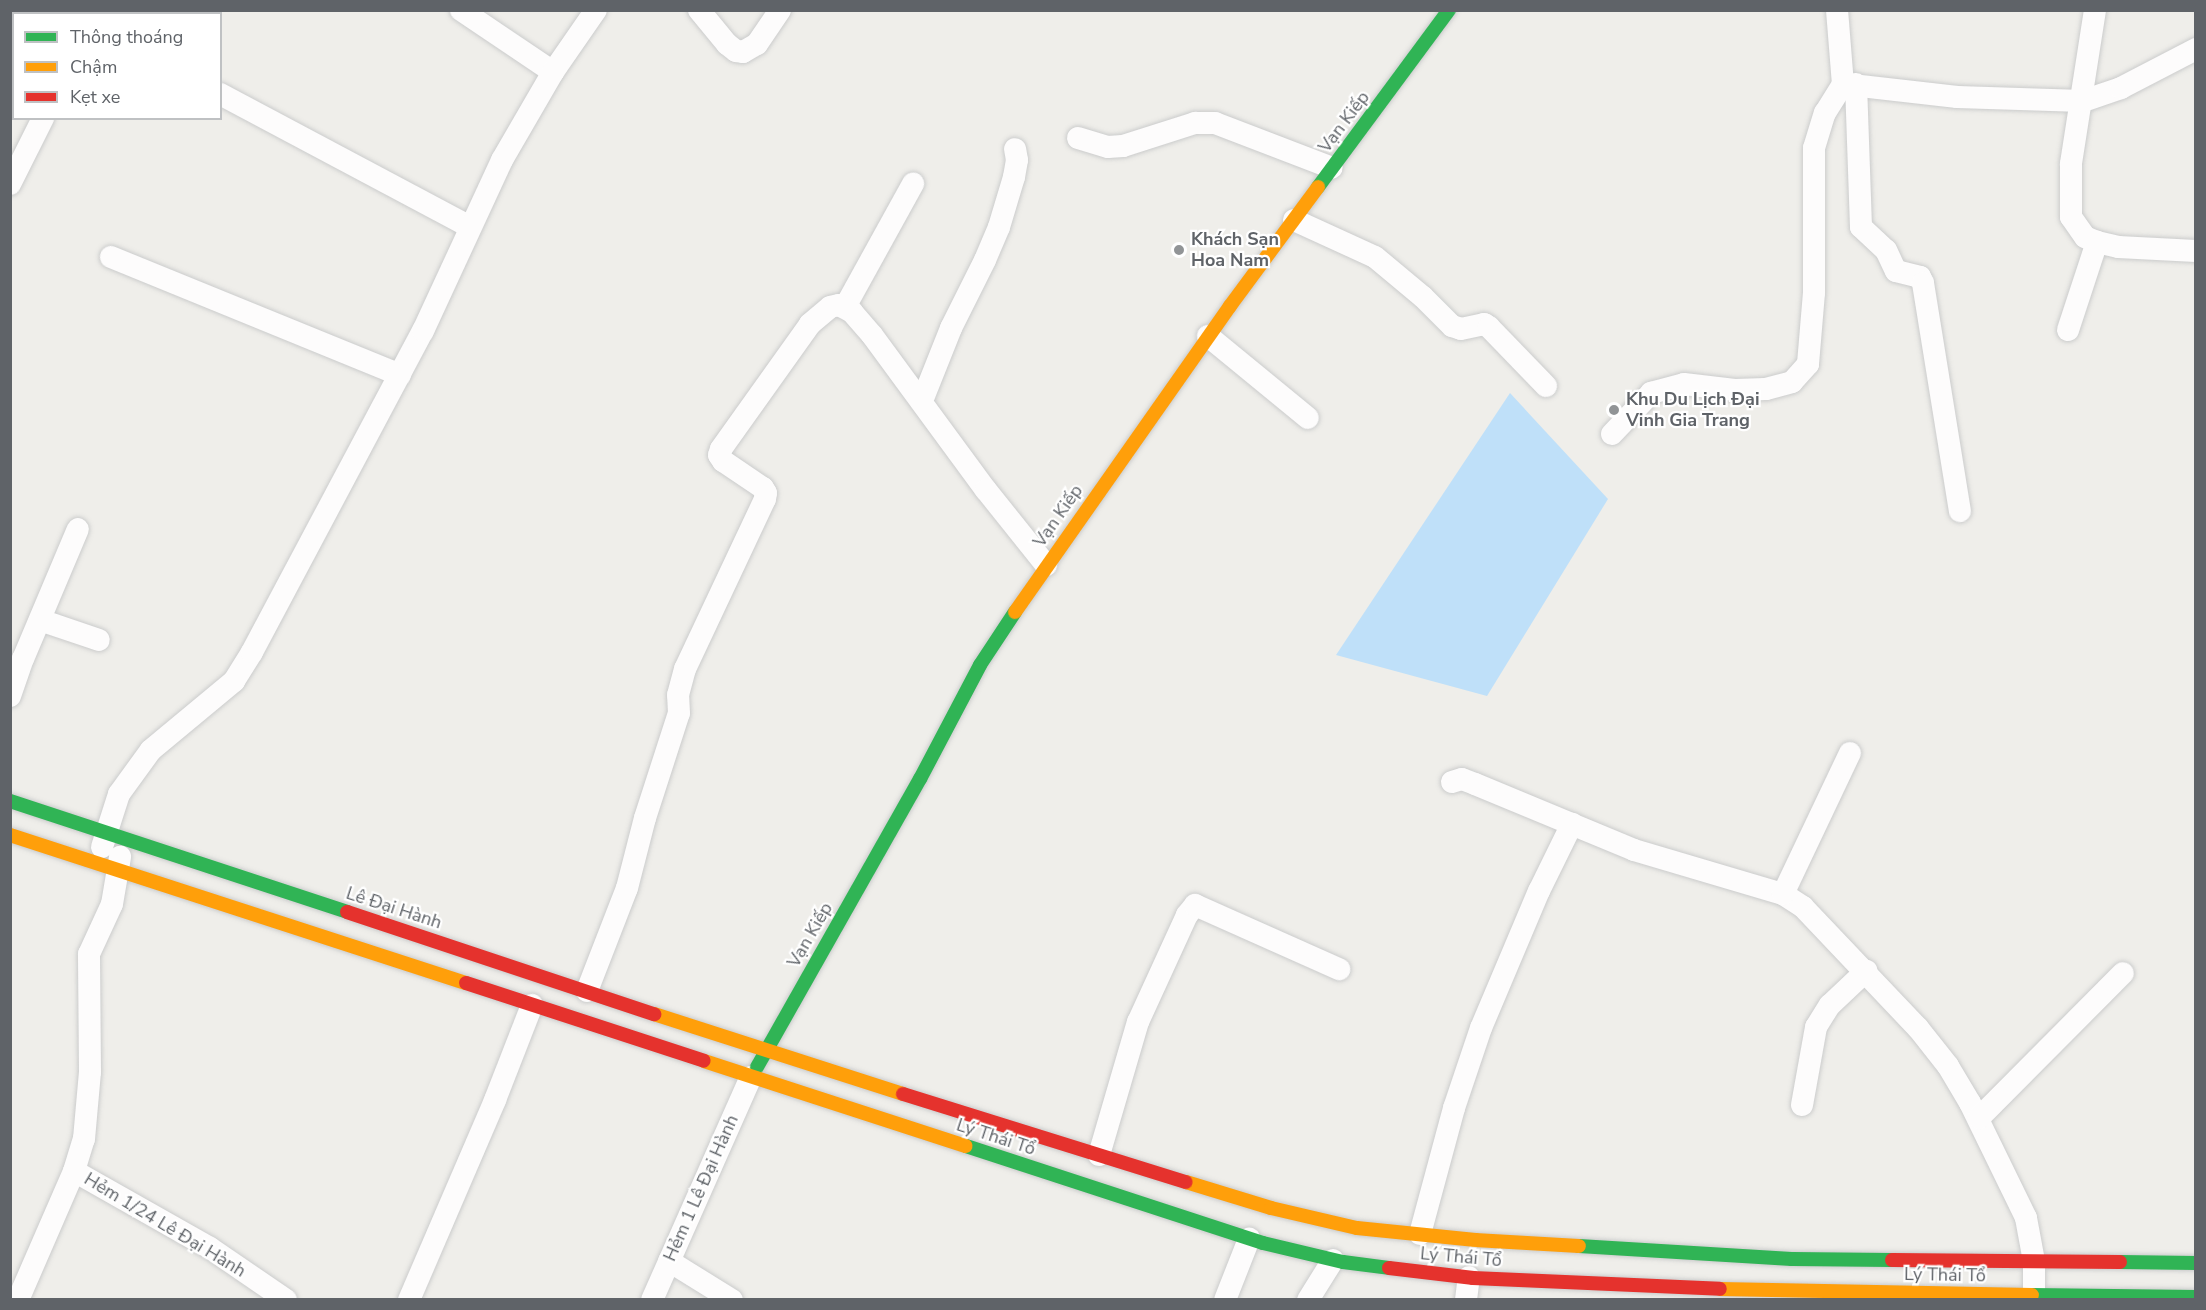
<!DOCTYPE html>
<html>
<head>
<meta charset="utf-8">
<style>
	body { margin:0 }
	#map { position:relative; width:2206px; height:1310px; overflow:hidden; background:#efeeea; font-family:"Nunito Sans",sans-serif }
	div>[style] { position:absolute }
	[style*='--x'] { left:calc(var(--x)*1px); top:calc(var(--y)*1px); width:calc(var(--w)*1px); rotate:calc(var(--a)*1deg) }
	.water>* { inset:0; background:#bfe0f9 }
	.roads { filter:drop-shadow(0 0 2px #cbcccc) drop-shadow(0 0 2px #cbcccc) }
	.street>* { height:22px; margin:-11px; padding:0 11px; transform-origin:11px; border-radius:11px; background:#fdfcfc }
	.fast>* { height:14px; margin:-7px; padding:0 7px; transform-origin:7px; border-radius:7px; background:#30b455 }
	.slow>* { height:14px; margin:-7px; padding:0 7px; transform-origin:7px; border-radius:7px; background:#ff9f0a }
	.jam>* { height:14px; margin:-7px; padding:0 7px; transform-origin:7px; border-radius:7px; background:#e5322d }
	.dots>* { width:16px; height:16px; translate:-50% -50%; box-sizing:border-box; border:3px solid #fff; border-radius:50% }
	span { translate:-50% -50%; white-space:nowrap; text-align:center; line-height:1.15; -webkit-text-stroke:4.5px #fff; paint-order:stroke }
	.street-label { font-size:18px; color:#5f6368 }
	.poi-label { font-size:18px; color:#5f6368; font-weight:700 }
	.left { translate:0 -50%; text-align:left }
	.frame { position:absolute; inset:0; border:12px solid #5f6368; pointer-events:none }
	.legend { position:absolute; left:12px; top:12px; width:210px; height:108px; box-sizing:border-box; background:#fff; border:2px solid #bfc1c3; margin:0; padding:8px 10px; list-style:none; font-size:18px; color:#5f6368 }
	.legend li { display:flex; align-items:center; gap:12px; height:30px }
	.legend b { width:30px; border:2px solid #bfc1c3 }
</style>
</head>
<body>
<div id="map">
	<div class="water">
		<div style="clip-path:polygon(1510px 393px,1608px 499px,1487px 696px,1336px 655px)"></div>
	</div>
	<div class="roads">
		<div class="street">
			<div style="--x:461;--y:10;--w:111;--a:34"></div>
			<div style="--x:699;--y:10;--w:44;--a:50.5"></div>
			<div style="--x:727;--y:44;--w:11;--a:38"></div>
			<div style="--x:736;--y:51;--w:7;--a:8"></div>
			<div style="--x:743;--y:52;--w:16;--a:-30"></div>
			<div style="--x:757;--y:44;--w:41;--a:-55.9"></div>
			<div style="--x:1837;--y:10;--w:74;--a:85.4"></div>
			<div style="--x:2095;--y:10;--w:156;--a:98.9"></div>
			<div style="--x:2071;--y:164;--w:53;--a:90"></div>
			<div style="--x:2071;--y:217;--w:24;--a:55"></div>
			<div style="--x:2085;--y:237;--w:13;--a:23"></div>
			<div style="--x:2097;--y:242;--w:22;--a:13"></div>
			<div style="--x:2118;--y:247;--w:78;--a:2.9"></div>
			<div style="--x:95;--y:14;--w:4;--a:-76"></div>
			<div style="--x:10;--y:23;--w:4;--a:27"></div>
			<div style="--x:1856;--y:84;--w:143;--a:88"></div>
			<div style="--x:1861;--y:227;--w:34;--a:43"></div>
			<div style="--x:1886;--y:250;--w:23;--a:65"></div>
			<div style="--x:1896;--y:271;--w:25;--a:14"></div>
			<div style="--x:1920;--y:277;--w:7;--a:63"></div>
			<div style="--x:1923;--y:283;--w:231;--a:80.8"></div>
			<div style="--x:220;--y:94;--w:283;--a:28"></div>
			<div style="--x:1078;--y:138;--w:31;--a:17"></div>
			<div style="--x:1108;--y:147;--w:15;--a:-4"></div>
			<div style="--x:1123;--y:146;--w:76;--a:-17.7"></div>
			<div style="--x:1195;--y:123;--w:20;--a:0"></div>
			<div style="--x:1215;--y:123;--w:125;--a:21"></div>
			<div style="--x:10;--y:184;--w:74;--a:-63.4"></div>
			<div style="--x:1294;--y:220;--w:89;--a:24.6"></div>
			<div style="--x:1375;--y:257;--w:62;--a:39.8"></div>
			<div style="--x:1423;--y:297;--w:41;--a:45"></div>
			<div style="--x:1452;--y:326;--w:9;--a:18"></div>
			<div style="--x:1461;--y:329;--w:24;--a:-12"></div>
			<div style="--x:1484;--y:324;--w:6;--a:31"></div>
			<div style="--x:1489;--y:327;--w:82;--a:46"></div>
			<div style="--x:111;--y:257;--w:312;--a:22.2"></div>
			<div style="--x:845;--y:307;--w:141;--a:-61.1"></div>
			<div style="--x:2068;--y:330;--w:93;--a:-71.8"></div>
			<div style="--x:1208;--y:336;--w:129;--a:39.4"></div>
			<div style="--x:922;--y:401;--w:79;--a:-68.3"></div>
			<div style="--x:951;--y:328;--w:76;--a:-63.4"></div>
			<div style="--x:985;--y:260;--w:36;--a:-67"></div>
			<div style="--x:999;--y:227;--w:52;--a:-73.3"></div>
			<div style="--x:1014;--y:177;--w:17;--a:-80"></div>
			<div style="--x:1017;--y:160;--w:11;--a:-100"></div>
			<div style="--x:1612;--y:434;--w:57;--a:-46.4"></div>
			<div style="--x:1651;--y:393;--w:34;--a:-15"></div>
			<div style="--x:1684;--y:384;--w:51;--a:6.7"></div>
			<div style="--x:1735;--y:390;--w:31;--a:-2"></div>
			<div style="--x:1766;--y:389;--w:27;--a:-15"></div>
			<div style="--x:1792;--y:382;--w:24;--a:-48"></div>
			<div style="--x:1808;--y:364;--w:71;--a:-85.2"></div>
			<div style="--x:1814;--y:293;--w:145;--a:-90"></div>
			<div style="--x:1814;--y:148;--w:37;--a:-73"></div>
			<div style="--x:1825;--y:113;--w:34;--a:-58"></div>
			<div style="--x:1843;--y:84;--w:115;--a:6.5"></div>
			<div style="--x:1957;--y:97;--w:126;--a:1.8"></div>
			<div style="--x:2083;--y:101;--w:40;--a:-18.9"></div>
			<div style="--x:2121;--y:88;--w:85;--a:-27.5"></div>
			<div style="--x:40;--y:620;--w:62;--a:18.7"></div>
			<div style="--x:10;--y:696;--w:39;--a:-71"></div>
			<div style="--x:23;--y:659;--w:141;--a:-67.1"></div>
			<div style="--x:1452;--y:782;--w:10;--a:-17"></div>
			<div style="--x:1462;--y:779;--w:14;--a:21"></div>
			<div style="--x:1475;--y:784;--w:172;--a:22.5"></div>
			<div style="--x:1634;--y:850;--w:155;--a:16.5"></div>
			<div style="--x:1783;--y:894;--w:24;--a:33"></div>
			<div style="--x:1803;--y:907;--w:167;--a:46.5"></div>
			<div style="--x:1918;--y:1028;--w:48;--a:51.7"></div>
			<div style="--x:1948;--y:1066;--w:43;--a:59.3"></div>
			<div style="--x:1970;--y:1103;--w:128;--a:64"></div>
			<div style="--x:2026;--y:1218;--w:44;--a:79.5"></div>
			<div style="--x:2034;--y:1261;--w:39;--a:90"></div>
			<div style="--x:102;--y:847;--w:56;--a:-72.2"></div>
			<div style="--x:119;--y:794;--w:54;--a:-54"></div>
			<div style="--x:151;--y:750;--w:108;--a:-39.7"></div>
			<div style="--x:234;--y:681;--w:34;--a:-58"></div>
			<div style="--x:252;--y:652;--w:364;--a:-62"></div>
			<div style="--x:423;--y:331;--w:188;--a:-65.2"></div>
			<div style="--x:502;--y:160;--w:102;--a:-59.9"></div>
			<div style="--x:553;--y:72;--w:75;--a:-55.3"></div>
			<div style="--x:1783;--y:894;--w:156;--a:-64.6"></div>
			<div style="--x:587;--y:991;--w:110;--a:-68.8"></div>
			<div style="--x:627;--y:888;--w:72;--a:-75.6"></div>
			<div style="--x:645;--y:818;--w:110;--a:-72.1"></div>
			<div style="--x:679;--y:713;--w:18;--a:-93"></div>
			<div style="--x:678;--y:695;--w:27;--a:-75"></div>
			<div style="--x:685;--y:669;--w:188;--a:-64.8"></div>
			<div style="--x:765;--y:499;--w:6;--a:-81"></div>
			<div style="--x:766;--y:493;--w:6;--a:-121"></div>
			<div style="--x:763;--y:488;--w:48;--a:-146"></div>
			<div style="--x:723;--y:461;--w:7;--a:-124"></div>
			<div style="--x:719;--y:455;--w:6;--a:-72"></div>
			<div style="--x:721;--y:449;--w:153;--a:-54.5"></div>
			<div style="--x:810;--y:324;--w:26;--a:-40"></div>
			<div style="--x:830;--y:307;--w:9;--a:-13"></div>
			<div style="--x:839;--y:305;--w:15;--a:28"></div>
			<div style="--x:852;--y:312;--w:30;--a:49"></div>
			<div style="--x:872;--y:335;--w:192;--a:53.7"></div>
			<div style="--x:986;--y:490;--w:96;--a:51.3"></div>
			<div style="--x:1802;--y:1105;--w:79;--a:-79.8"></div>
			<div style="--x:1816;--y:1027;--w:26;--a:-58"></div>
			<div style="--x:1830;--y:1005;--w:50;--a:-43.4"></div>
			<div style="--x:1979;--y:1118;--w:204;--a:-45.2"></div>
			<div style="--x:1099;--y:1155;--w:139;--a:-73.7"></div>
			<div style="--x:1138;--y:1022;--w:118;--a:-65.4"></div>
			<div style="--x:1187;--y:915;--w:13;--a:-51"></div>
			<div style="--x:1195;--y:905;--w:158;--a:24"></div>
			<div style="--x:74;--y:1171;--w:156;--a:29.5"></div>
			<div style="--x:210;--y:1248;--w:92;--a:34.4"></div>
			<div style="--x:1420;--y:1234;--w:131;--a:-74.9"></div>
			<div style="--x:1454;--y:1108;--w:84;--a:-71.4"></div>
			<div style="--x:1481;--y:1028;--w:149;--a:-67.1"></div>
			<div style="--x:1539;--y:891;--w:75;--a:-63.8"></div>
			<div style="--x:669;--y:1261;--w:74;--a:31.8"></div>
			<div style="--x:18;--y:1300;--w:141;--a:-66.5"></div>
			<div style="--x:74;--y:1171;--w:34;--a:-73"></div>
			<div style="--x:84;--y:1139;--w:67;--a:-84.9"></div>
			<div style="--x:90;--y:1072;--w:118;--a:-90.5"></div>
			<div style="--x:89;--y:954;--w:55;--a:-65.3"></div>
			<div style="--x:112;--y:904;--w:48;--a:-80.3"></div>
			<div style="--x:409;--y:1300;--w:218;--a:-66.7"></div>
			<div style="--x:495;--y:1100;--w:102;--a:-68.7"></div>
			<div style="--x:652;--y:1300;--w:244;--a:-66.1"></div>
			<div style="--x:1225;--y:1300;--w:66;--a:-68.5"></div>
			<div style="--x:1308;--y:1300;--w:47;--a:-58"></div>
			<div style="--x:1466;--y:1300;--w:23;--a:-83"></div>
		</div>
		<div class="fast">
			<div style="--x:1318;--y:187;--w:220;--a:-53.5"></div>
			<div style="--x:10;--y:801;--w:355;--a:18.2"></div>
			<div style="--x:757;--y:1067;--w:331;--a:-60.5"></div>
			<div style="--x:920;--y:779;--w:129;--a:-62.2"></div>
			<div style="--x:980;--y:665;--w:64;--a:-56.6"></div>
			<div style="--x:966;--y:1146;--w:312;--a:18.1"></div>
			<div style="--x:1263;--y:1243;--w:82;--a:13.4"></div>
			<div style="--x:1343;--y:1262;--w:46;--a:7.4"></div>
			<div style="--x:1579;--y:1246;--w:213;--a:3.5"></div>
			<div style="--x:1792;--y:1259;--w:100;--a:0.6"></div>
			<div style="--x:2120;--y:1262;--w:76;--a:0.8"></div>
			<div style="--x:2032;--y:1295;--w:164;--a:0.7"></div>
		</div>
		<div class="slow">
			<div style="--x:1015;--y:612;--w:374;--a:-54.9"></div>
			<div style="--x:1230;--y:306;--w:148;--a:-53.5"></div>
			<div style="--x:10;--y:835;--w:479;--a:18"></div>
			<div style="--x:654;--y:1014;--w:262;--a:17.8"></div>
			<div style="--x:704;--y:1061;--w:275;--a:18"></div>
			<div style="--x:1186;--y:1182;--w:89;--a:17"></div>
			<div style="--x:1271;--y:1208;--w:88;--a:13.1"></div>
			<div style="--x:1357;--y:1228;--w:119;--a:5.8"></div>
			<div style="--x:1475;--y:1240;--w:104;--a:3.3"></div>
			<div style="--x:1720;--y:1289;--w:312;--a:1.1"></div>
		</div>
		<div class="jam">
			<div style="--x:347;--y:912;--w:324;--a:18.4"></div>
			<div style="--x:466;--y:983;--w:250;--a:18.1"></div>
			<div style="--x:903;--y:1094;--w:296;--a:17.3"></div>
			<div style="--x:1892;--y:1260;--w:228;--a:0.5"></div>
			<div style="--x:1389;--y:1268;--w:85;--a:6.8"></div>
			<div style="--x:1473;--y:1278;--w:247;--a:2.5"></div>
		</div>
	</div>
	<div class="dots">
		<div style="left:1179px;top:250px;background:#919496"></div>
		<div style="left:1614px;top:410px;background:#919496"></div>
	</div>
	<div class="street-label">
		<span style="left:1344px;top:122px;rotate:-53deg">Vạn Kiếp</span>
		<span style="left:1058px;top:516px;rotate:-55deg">Vạn Kiếp</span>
		<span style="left:394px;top:908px;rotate:18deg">Lê Đại Hành</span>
		<span style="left:810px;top:935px;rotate:-60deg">Vạn Kiếp</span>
		<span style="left:996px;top:1137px;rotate:18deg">Lý Thái Tổ</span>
		<span style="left:701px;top:1188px;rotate:-66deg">Hẻm 1 Lê Đại Hành</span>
		<span style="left:165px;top:1225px;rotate:31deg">Hẻm 1/24 Lê Đại Hành</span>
		<span style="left:1461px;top:1257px;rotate:5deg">Lý Thái Tổ</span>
		<span style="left:1945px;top:1275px;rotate:1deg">Lý Thái Tổ</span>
	</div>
	<div class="poi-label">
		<span class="left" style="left:1191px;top:250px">Khách Sạn<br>Hoa Nam</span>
		<span class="left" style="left:1626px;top:410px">Khu Du Lịch Đại<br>Vinh Gia Trang</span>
	</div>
	<div class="frame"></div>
	<ul class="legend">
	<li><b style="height:8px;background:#30b455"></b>Thông thoáng</li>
	<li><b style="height:8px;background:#ff9f0a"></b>Chậm</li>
	<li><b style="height:8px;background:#e5322d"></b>Kẹt xe</li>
	</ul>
</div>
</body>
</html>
